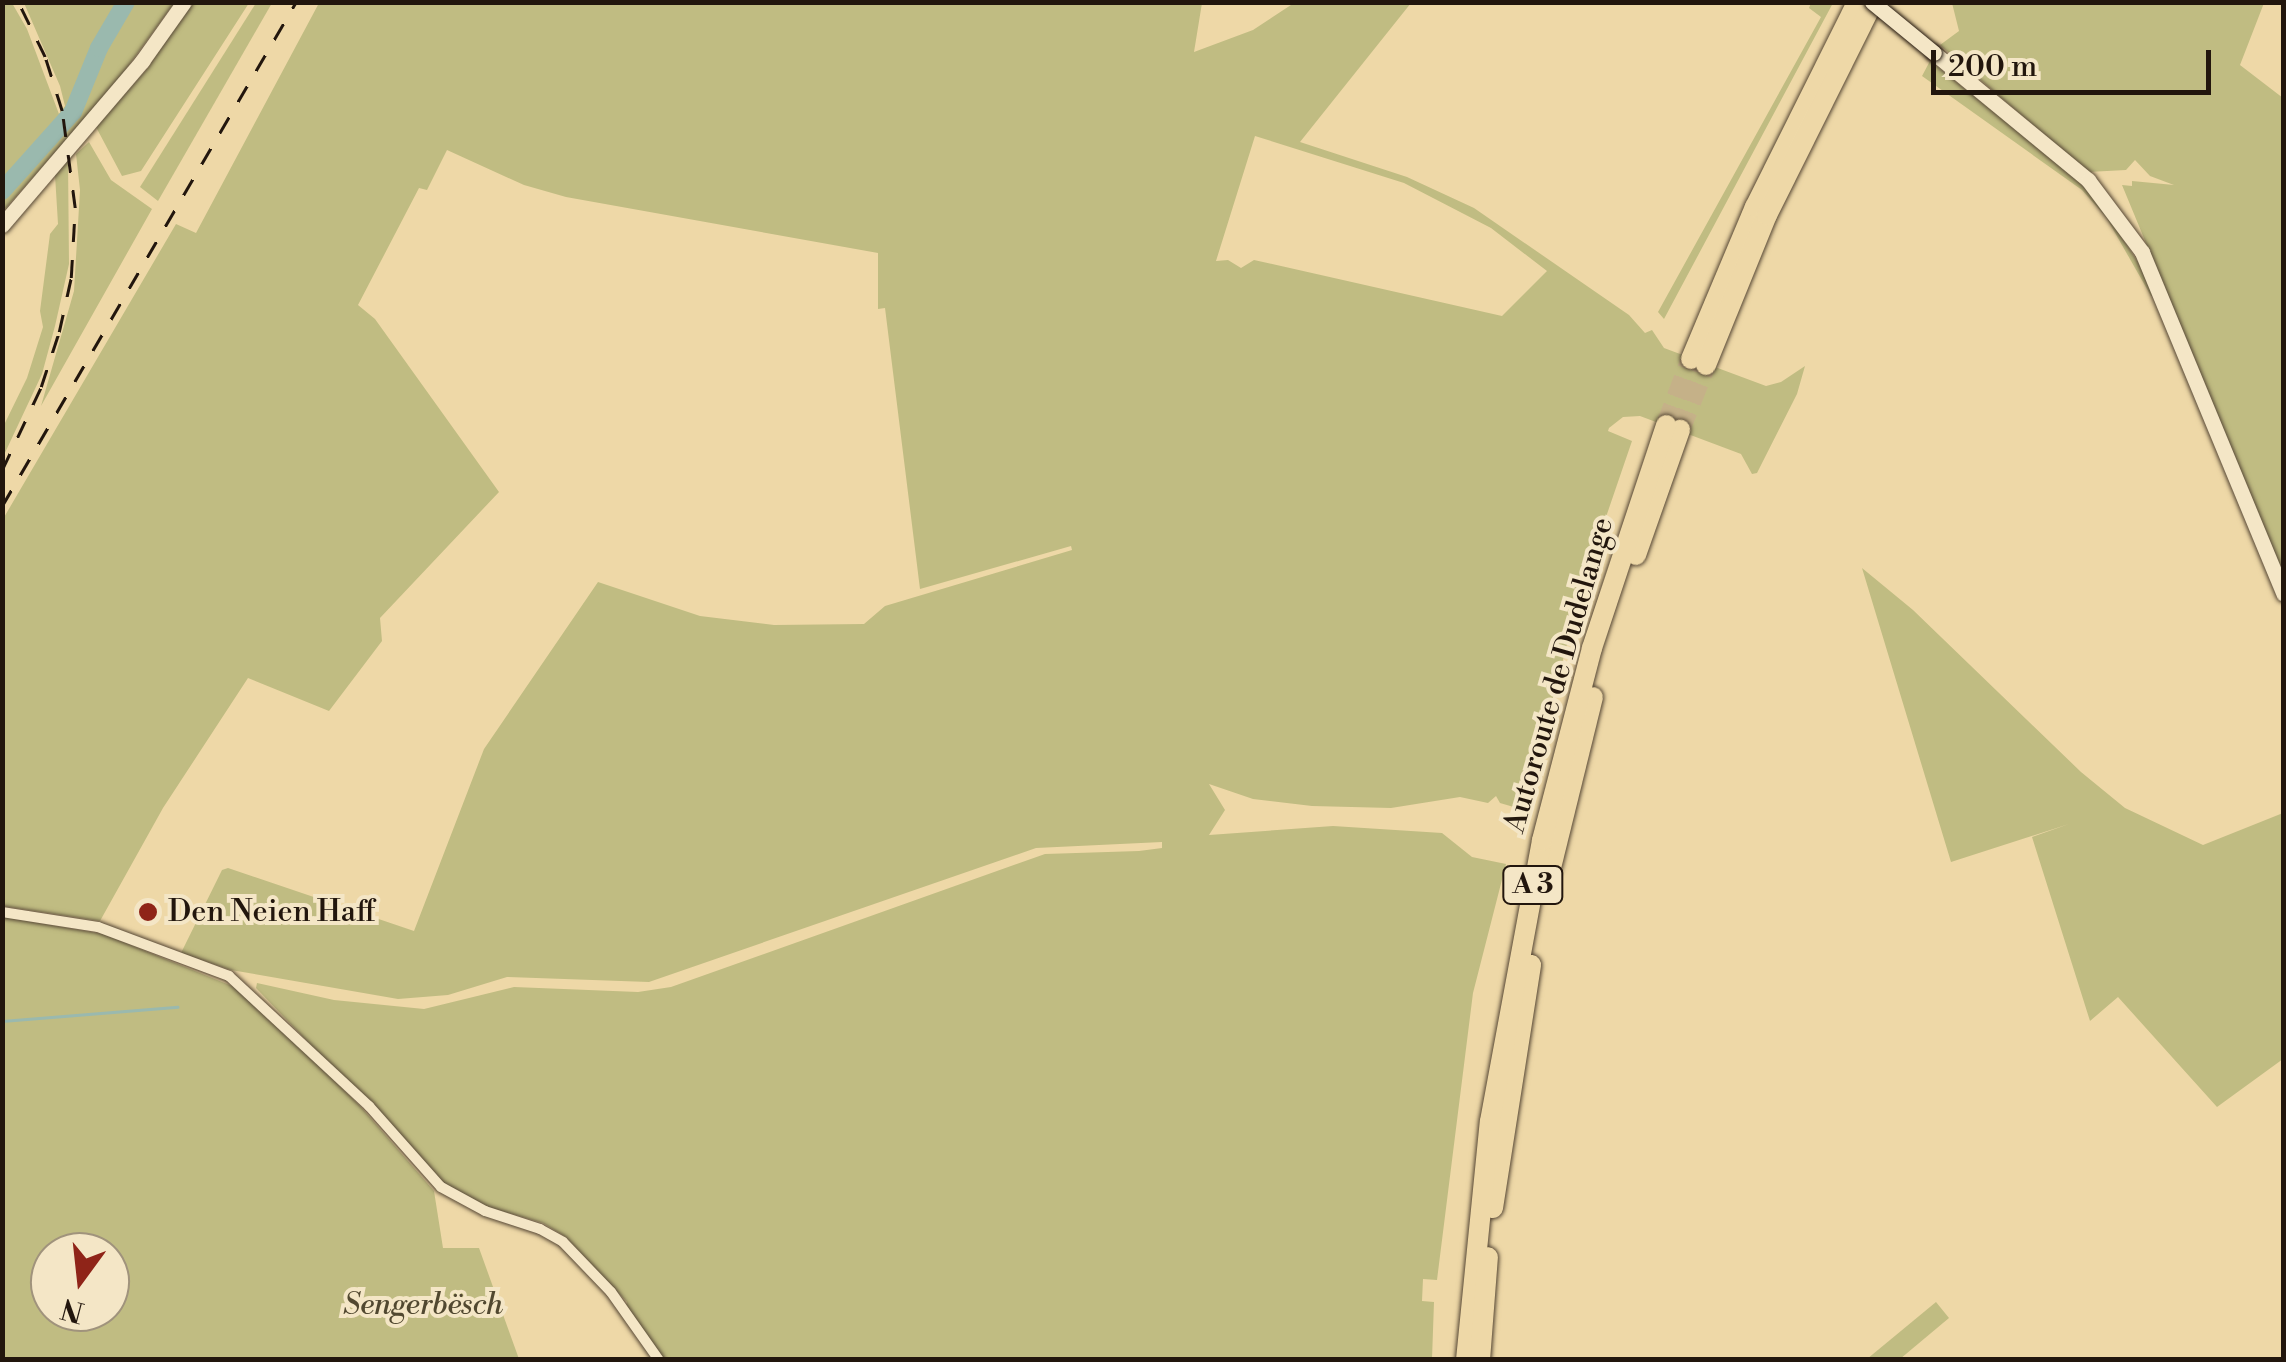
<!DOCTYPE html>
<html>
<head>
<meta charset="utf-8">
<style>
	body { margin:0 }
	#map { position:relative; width:2286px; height:1362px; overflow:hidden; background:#eed8a7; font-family:"Libre Bodoni",serif }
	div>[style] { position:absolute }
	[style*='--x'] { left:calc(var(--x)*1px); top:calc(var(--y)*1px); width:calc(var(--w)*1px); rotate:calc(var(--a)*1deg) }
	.green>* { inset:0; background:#c0bc82 }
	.stream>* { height:2.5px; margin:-1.25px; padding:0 1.25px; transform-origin:1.25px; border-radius:1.25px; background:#9ab9ae }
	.river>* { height:18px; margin:-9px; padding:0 9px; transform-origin:9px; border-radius:9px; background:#9ab9ae }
	.highway-tunnel>* { height:20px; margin-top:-10px; transform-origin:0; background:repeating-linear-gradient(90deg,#c5b188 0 20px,transparent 0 30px) }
	.roads { filter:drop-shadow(0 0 2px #554634) drop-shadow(0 0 2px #554634) }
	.street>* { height:10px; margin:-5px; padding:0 5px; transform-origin:5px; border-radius:5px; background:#f4e6c6 }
	.secondary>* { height:15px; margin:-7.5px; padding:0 7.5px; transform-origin:7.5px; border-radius:7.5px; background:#f4e6c6 }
	.highway>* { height:20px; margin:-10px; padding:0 10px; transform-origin:10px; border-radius:10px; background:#eed8a7 }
	.rail>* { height:2.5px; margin-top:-1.25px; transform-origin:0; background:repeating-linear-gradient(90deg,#22160d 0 18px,transparent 0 36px) }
	.bridges { filter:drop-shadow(0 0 2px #22160d) drop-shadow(0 0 2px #22160d) }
	.secondary-bridge>* { height:15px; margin:-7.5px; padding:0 7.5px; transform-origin:7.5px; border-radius:7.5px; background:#f4e6c6 }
	.dots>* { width:28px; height:28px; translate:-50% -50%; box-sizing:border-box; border:5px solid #f4e6c6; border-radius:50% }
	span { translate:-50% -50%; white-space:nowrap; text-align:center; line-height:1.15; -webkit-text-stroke:8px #f4e6c6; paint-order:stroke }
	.shield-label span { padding:2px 8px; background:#f4e6c6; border:2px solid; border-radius:8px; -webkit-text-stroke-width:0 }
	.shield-label { font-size:28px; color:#22160d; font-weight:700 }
	.street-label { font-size:30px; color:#22160d }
	.poi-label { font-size:30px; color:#22160d }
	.left { translate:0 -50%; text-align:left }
	.park-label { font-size:30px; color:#514830; font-style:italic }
	.frame { position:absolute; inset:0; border:5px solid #22160d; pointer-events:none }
	.north { position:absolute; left:30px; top:1232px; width:100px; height:100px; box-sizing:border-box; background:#f4e6c6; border:2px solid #a0937c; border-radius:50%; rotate:195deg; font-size:28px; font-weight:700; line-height:40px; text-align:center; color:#22160d }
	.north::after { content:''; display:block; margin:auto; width:35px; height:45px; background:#8f2418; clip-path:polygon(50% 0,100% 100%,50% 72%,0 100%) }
	.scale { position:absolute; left:1931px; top:50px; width:280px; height:45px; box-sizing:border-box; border:5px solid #22160d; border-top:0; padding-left:12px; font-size:30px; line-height:35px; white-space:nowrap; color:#22160d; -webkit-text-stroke:8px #f4e6c6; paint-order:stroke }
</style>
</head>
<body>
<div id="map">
	<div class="green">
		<div style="clip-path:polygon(3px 3px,12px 3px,27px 29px,59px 114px,65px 106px,60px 86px,24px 3px,174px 3px,113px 87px,3px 211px)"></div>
		<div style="clip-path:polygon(189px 3px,249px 3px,141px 171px,122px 176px,96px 127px,148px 68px)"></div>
		<div style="clip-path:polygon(256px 3px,272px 3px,158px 201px,140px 187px)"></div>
		<div style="clip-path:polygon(evenodd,319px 3px,1202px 3px,1194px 52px,1253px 30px,1294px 3px,1411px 3px,1300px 142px,1407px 177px,1474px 208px,1629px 315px,1645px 333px,1652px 330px,1664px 348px,1766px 386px,1781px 382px,1805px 366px,1797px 394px,1757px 473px,1752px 474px,1741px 454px,1640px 416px,1623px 417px,1609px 428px,1608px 431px,1632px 441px,1581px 590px,1524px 810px,1500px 803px,1496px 796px,1488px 803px,1460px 797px,1391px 808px,1312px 806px,1253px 799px,1209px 784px,1225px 810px,1209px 835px,1333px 826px,1442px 833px,1472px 857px,1506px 864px,1473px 993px,1437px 1280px,1423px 1279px,1422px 1301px,1434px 1302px,1432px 1359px,659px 1359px,624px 1312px,627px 1302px,566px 1237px,543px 1223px,488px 1207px,444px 1183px,256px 988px,257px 983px,334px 1000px,424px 1009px,514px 987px,638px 992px,671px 987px,1045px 854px,1139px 851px,1162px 848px,1162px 842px,1036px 848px,649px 982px,507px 977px,448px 995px,398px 999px,231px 970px,181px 953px,222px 870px,228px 868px,414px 931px,484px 749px,598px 582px,700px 616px,774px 625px,864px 624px,885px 606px,1072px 550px,1071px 546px,920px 589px,885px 308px,878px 309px,878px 253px,566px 197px,524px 185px,447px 150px,427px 190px,419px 188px,358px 305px,375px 319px,499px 492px,380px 618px,382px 641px,329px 711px,248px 678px,163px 808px,100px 921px,3px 906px,3px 519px,176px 224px,196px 233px,319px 3px,1255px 136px,1404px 183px,1491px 228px,1547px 271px,1502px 316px,1254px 260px,1241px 268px,1228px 260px,1216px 261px,1255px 136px)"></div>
		<div style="clip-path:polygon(1811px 3px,1833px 3px,1664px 319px,1658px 312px,1821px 17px,1809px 8px)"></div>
		<div style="clip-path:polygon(1952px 3px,2264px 3px,2240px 65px,2283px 98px,2283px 574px,2122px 185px,2132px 186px,2132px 181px,2174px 185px,2150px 176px,2135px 160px,2126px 170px,2088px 172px,1940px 45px,1959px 31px)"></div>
		<div style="clip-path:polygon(1930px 61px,2091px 190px,2158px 293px,2151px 296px,2106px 217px,2082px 190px,1922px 76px)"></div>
		<div style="clip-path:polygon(89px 142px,111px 180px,152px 209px,41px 406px,74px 291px,80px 190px,76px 154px)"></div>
		<div style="clip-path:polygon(68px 160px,69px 264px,55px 326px,42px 374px,3px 457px,3px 427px,27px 378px,43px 327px,40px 311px,50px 234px,58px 224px,55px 175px)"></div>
		<div style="clip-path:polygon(1862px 568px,1913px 610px,2081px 772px,2125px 808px,2203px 845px,2283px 813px,2283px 1059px,2217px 1107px,2118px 997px,2090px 1021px,2032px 837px,2069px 824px,1951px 862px)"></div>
		<div style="clip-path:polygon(evenodd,3px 917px,103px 934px,242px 990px,360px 1106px,434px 1191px,443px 1248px,479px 1248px,519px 1359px,3px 1360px,3px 917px,50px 1252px,110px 1252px,110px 1312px,50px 1312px,50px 1252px)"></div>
		<div style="clip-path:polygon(1936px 1302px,1949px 1318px,1900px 1359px,1867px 1359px)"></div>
	</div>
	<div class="stream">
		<div style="--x:2;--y:1021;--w:176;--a:-4.6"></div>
	</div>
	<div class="river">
		<div style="--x:2;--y:191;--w:106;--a:-48.1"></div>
		<div style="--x:73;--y:112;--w:69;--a:-67.9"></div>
		<div style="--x:99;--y:48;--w:53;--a:-59.6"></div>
	</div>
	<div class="highway-tunnel">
		<div style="--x:1666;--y:425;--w:71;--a:-69.3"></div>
		<div style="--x:1680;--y:430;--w:70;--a:-68.2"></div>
	</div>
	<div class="roads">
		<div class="street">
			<div style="--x:2;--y:912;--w:97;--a:8.9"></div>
			<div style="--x:98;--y:927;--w:140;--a:20.5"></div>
			<div style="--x:229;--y:976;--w:191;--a:42.9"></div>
			<div style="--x:369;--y:1106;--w:108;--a:48.4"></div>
			<div style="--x:441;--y:1187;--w:50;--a:28.6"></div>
			<div style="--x:485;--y:1211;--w:58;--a:18.1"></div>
			<div style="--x:540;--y:1229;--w:26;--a:29"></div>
			<div style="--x:563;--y:1242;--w:69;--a:46.2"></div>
			<div style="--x:611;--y:1292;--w:83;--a:54.8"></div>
		</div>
		<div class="secondary">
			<div style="--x:1934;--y:53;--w:200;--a:39.5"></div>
			<div style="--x:2088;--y:180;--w:90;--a:53.1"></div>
			<div style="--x:2142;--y:252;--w:370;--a:67.5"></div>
			<div style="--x:2;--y:225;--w:216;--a:-49.5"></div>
			<div style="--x:142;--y:61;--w:72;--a:-54.6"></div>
		</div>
		<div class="highway">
			<div style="--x:1691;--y:359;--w:165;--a:-67.2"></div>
			<div style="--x:1755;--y:207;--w:229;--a:-63.5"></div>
			<div style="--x:1706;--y:365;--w:162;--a:-67.9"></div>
			<div style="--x:1767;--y:215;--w:238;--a:-63.5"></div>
			<div style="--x:1636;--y:555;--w:133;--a:-70.6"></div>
			<div style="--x:1551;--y:868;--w:176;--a:-76.2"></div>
			<div style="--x:1493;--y:1208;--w:246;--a:-81.1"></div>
			<div style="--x:1466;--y:1360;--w:240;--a:-84.3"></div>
			<div style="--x:1490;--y:1121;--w:286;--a:-79.5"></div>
			<div style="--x:1542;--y:840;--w:198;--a:-75.4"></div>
			<div style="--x:1592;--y:648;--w:235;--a:-71.6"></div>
			<div style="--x:1480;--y:1360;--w:103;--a:-85.6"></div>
		</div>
	</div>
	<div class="rail">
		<div style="--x:2;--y:470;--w:92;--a:-64.8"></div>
		<div style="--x:41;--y:387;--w:58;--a:-71.9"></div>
		<div style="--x:59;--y:332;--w:55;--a:-77.5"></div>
		<div style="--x:71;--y:278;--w:70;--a:-86.7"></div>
		<div style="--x:75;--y:208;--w:98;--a:-97.6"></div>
		<div style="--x:62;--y:111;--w:57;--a:-107.5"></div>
		<div style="--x:45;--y:57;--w:61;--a:-116.1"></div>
		<div style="--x:2;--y:506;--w:583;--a:-59.74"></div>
	</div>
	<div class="bridges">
		<div class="secondary-bridge">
			<div style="--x:1872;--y:2;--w:80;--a:39.4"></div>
		</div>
	</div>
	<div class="dots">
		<div style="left:148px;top:912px;background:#8f2418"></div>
	</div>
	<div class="shield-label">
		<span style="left:1533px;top:885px">A 3</span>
	</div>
	<div class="street-label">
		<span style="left:1559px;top:675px;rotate:-74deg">Autoroute de Dudelange</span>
	</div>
	<div class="poi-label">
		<span class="left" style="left:168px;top:912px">Den Neien Haff</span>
	</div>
	<div class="park-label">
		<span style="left:423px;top:1305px">Sengerbësch</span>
	</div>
	<div class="frame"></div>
	<div class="north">N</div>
	<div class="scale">200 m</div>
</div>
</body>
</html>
